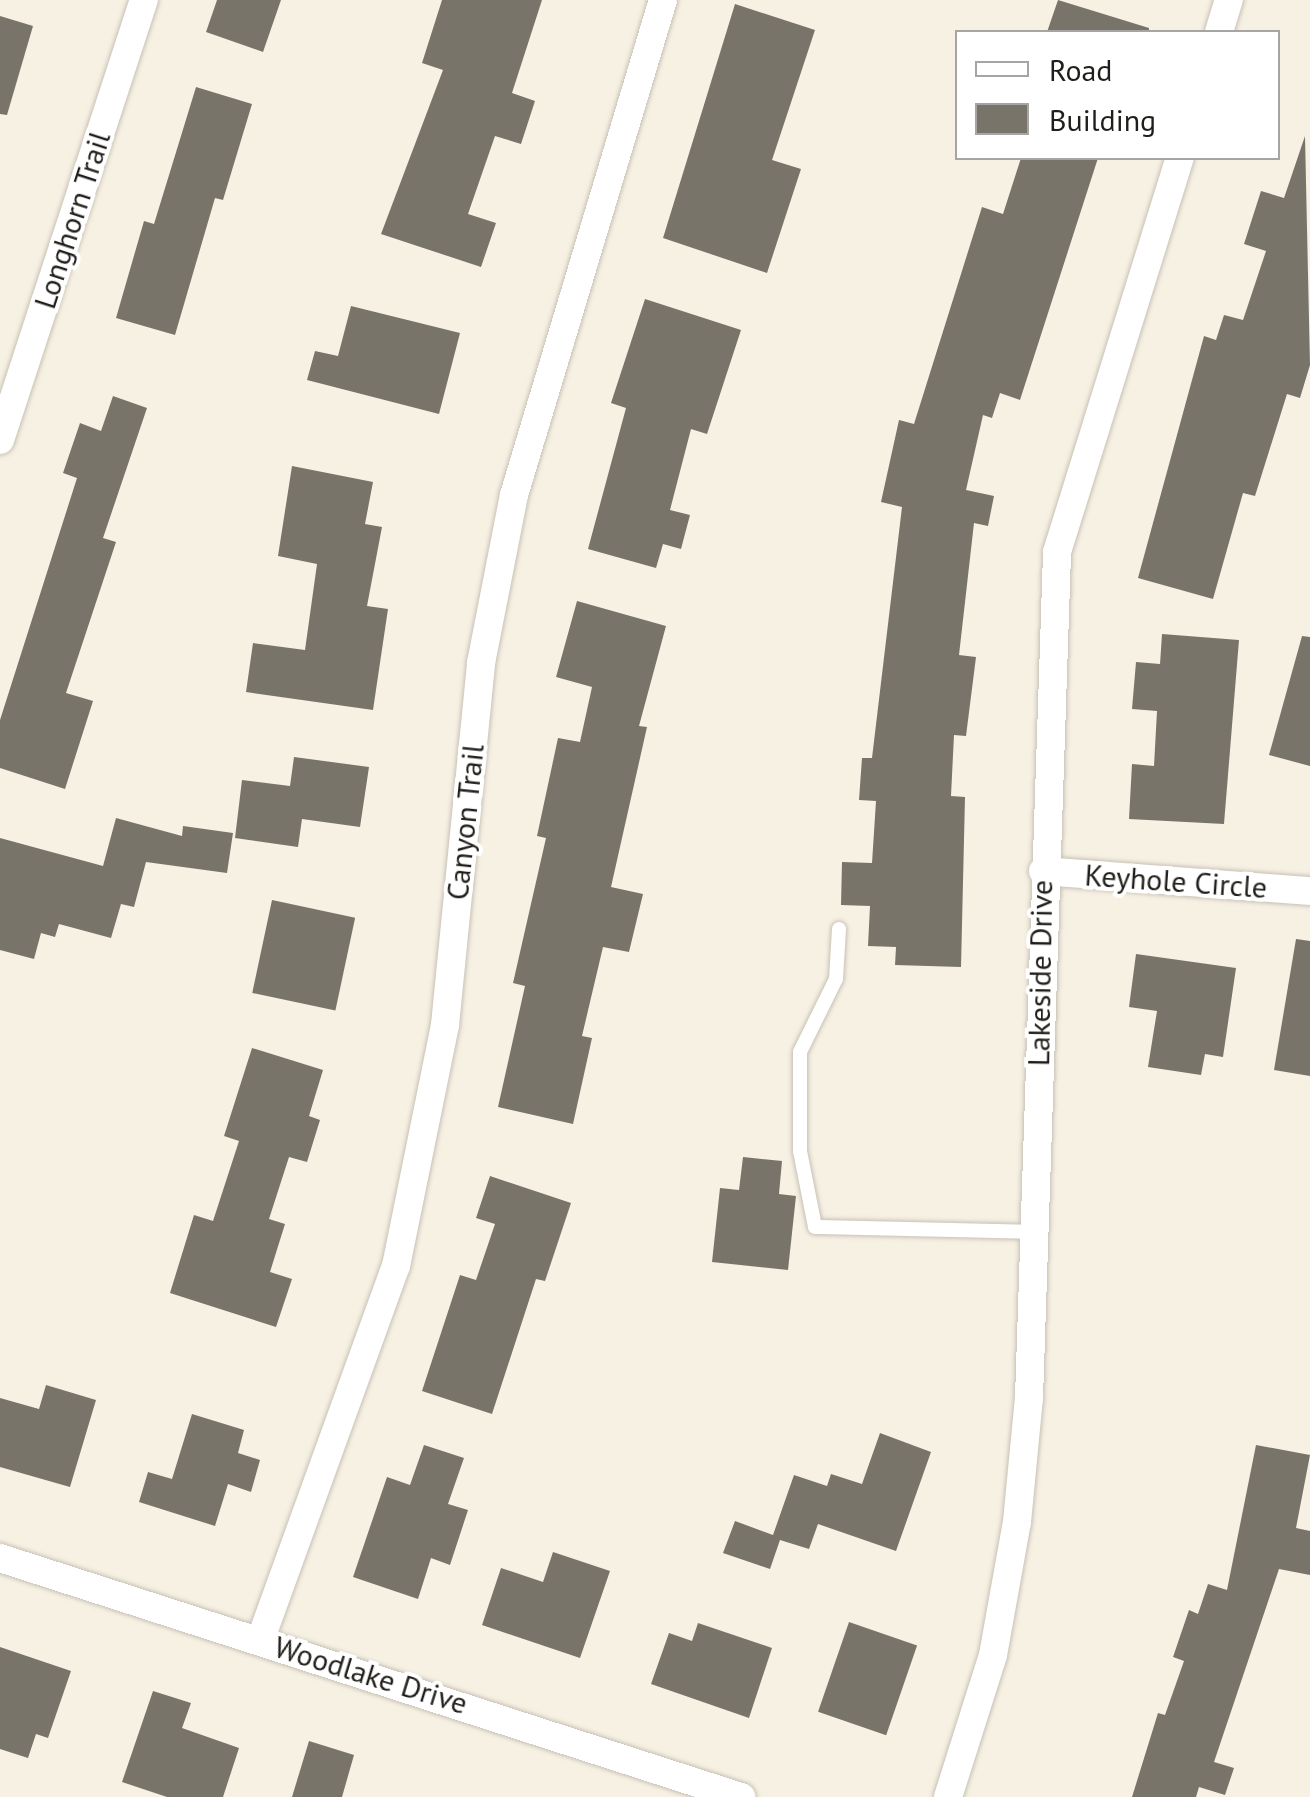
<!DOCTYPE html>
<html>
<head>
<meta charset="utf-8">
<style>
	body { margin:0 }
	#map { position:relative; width:1310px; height:1797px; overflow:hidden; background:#f7f1e4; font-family:"PT Sans",sans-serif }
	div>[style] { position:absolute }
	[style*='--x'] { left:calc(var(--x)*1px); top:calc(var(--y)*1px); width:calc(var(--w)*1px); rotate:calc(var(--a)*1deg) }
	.building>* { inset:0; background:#797469; transform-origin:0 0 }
	.roads { filter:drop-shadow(0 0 2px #c7c1b5) drop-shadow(0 0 2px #c7c1b5) }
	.lane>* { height:14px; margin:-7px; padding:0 7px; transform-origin:7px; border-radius:7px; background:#fff }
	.street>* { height:28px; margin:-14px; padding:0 14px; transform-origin:14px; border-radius:14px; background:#fff }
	span { translate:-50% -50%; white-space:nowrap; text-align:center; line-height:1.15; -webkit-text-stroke:8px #fff; paint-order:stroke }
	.street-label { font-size:30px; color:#201e1a }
	.legend { position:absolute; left:955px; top:30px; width:325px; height:130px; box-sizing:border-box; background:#fff; border:2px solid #a6a5a3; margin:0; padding:12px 18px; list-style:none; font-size:30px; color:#201e1a }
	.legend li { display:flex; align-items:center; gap:20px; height:50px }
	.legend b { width:50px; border:2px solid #a6a5a3 }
</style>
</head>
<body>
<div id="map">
	<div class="building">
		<div style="clip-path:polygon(217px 0,281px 0,263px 52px,206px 32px)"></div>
		<div style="clip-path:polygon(442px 0,542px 0,512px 93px,535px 101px,521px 144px,495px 136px,468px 214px,496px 223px,481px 267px,381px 234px,443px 70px,422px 63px)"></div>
		<div style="clip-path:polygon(1058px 0,1149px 28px,1149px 32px,1047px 32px)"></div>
		<div style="clip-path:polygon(735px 4px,815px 30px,772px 160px,801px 169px,767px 273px,663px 238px)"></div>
		<div style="clip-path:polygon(0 16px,33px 26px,7px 115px,0 114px)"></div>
		<div style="clip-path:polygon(196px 87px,252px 104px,223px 200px,215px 198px,175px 335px,116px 318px,144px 221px,154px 224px)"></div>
		<div style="clip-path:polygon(1305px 136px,1310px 365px,1300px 398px,1287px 394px,1255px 496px,1243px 493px,1213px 599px,1138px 578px,1204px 336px,1216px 340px,1224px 315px,1243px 320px,1266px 251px,1244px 244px,1261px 191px,1284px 198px)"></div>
		<div style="clip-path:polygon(1021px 158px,1098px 158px,1020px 400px,1000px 393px,992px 418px,983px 415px,966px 490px,994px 496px,988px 526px,974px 523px,959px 655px,976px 657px,966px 736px,954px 735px,951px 796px,965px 797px,961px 967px,895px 965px,896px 947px,868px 946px,870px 906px,841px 905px,842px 862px,872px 863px,876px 801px,859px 800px,862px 758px,872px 758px,902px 507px,881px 502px,899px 420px,914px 424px,982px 207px,1003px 214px)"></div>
		<div style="clip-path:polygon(645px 299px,741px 330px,707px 434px,691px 429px,670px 510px,690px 515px,681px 549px,663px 544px,656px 568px,588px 549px,626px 408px,611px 403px)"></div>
		<div style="clip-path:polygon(351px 306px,460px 333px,439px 414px,307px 380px,315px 351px,338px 356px)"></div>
		<div style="clip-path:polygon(113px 396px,147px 408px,103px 538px,116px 542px,66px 693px,93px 701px,65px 789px,0 768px,0 720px,77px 478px,63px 473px,80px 423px,101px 431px)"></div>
		<div style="clip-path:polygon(292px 466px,373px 482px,365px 524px,382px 527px,367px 606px,388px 609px,373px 710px,246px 692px,253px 643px,305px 650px,317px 564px,278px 556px)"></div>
		<div style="clip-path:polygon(577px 601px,666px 626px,639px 726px,647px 727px,611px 887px,643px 894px,629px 952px,603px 947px,582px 1036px,592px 1038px,573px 1124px,498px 1107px,525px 986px,513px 983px,546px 838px,537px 836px,558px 738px,580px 742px,592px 687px,556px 677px)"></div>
		<div style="clip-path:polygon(1162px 634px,1239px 640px,1224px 824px,1129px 819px,1132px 764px,1154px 766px,1157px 711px,1132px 709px,1136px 662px,1160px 664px)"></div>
		<div style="clip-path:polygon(1302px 636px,1310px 637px,1310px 766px,1269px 755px)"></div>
		<div style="clip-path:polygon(294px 757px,369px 767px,360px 827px,302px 819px,298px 847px,235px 838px,242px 780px,290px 786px)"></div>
		<div style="clip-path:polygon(116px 818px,182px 836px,183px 826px,233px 833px,227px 873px,146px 862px,134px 907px,121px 904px,111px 938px,59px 924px,55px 937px,41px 933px,34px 959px,0 950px,0 838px,103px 866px)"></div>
		<div style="left:272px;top:900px;width:85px;height:95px;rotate:12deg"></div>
		<div style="clip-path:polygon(1296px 939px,1310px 941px,1310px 1076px,1274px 1070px)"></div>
		<div style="clip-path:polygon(1136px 954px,1236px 968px,1223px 1057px,1205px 1054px,1201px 1075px,1148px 1067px,1157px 1011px,1129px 1007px)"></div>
		<div style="clip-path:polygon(252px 1048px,323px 1070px,309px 1116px,320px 1120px,307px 1162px,289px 1157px,269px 1219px,285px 1224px,270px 1272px,292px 1279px,276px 1327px,170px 1293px,194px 1215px,213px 1221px,239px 1141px,224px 1136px)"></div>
		<div style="clip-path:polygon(743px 1157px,782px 1161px,779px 1194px,796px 1196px,788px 1270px,712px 1262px,720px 1188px,739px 1190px)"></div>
		<div style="clip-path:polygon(490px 1176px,571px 1203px,545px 1281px,536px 1279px,492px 1414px,422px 1391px,460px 1275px,476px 1280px,495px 1224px,476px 1218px)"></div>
		<div style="clip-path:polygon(46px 1385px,96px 1400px,70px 1487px,0 1467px,0 1398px,39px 1409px)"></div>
		<div style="clip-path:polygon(192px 1414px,244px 1430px,238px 1453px,260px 1460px,251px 1492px,228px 1484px,215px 1526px,139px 1502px,148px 1472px,172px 1479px)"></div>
		<div style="clip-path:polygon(880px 1433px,931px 1452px,896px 1551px,818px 1524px,809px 1549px,780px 1540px,770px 1569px,723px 1553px,735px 1521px,773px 1535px,794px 1475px,827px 1486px,831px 1474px,862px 1484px)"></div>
		<div style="clip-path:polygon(424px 1445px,464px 1458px,448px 1504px,468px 1510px,450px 1565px,431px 1558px,418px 1599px,353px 1577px,387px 1477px,410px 1485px)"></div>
		<div style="clip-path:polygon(1256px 1445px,1310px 1455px,1296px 1528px,1310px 1531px,1310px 1575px,1279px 1569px,1214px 1762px,1234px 1768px,1225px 1795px,1199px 1787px,1196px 1797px,1132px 1797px,1158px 1713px,1165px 1715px,1184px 1661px,1173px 1657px,1189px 1610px,1198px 1614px,1208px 1584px,1227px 1590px)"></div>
		<div style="clip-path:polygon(553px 1552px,610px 1571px,580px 1658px,482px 1625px,501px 1568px,543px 1582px)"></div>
		<div style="left:849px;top:1622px;width:72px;height:95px;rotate:19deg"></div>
		<div style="clip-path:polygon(698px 1623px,772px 1648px,749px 1718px,651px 1684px,669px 1633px,692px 1641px)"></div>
		<div style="clip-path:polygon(0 1647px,71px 1671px,48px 1738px,36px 1734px,28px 1758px,0 1749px)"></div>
		<div style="clip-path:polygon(153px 1691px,191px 1703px,182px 1728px,239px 1748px,223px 1797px,167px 1797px,122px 1782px)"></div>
		<div style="clip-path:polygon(309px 1741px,354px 1755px,342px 1797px,292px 1797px)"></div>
	</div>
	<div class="roads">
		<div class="lane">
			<div style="--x:839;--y:929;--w:50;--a:93.4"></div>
			<div style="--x:836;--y:979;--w:81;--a:116.3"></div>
			<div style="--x:800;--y:1052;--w:99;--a:90"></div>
			<div style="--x:800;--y:1151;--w:77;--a:78.8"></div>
			<div style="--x:815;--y:1227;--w:218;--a:1.3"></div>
		</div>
		<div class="street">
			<div style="--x:1219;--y:32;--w:34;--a:-73"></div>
			<div style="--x:0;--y:440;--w:463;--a:-71.9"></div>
			<div style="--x:1043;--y:871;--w:268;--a:4.3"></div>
			<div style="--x:0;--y:1558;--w:779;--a:17.88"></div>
			<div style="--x:260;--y:1641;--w:399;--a:-70.1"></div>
			<div style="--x:396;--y:1266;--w:246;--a:-78.5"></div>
			<div style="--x:445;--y:1025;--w:364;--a:-84.3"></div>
			<div style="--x:481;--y:663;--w:171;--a:-78.9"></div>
			<div style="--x:514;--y:495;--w:517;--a:-73.25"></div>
			<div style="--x:948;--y:1797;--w:149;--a:-72.4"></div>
			<div style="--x:993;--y:1655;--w:135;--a:-79.8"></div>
			<div style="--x:1017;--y:1522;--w:125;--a:-84.5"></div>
			<div style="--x:1029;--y:1398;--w:846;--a:-88.1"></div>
			<div style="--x:1057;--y:552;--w:413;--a:-72.7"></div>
		</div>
	</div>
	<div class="street-label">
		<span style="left:72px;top:220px;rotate:-72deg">Longhorn Trail</span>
		<span style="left:465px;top:822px;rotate:-84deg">Canyon Trail</span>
		<span style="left:1176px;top:881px;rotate:4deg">Keyhole Circle</span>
		<span style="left:1040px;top:973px;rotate:-89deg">Lakeside Drive</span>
		<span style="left:371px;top:1675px;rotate:17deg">Woodlake Drive</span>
	</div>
	<ul class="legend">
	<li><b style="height:12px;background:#fff"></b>Road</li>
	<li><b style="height:28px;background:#797469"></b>Building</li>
	</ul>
</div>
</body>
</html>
